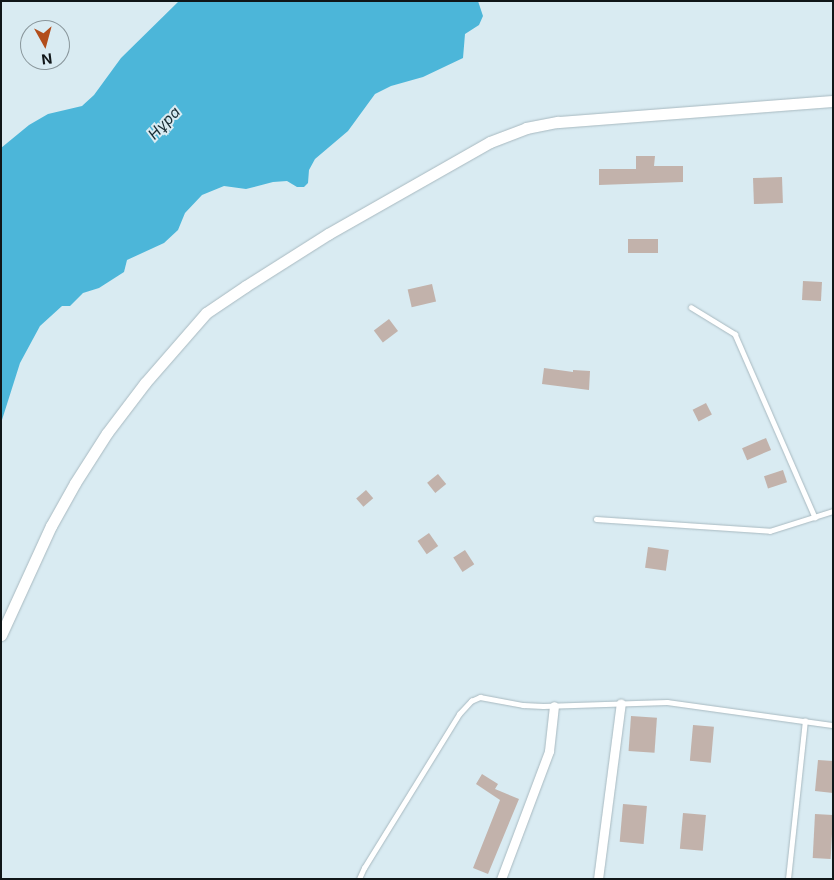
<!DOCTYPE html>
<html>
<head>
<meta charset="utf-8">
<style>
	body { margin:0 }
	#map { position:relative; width:834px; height:880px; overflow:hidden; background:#d9ebf2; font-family:Inter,sans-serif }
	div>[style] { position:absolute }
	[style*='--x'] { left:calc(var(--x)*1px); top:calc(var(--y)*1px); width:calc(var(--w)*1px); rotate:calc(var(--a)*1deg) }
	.water>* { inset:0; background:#4cb6d9 }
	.building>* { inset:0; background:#c2b2ab; transform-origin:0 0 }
	.roads { filter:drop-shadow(0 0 1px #a8b9c0) drop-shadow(0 0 1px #a8b9c0) }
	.service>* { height:4.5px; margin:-2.25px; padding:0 2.25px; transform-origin:2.25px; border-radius:2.25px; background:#fff }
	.minor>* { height:9px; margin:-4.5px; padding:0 4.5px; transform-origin:4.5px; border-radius:4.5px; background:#fff }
	.tertiary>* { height:11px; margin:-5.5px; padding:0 5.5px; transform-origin:5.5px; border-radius:5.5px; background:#fff }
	span { translate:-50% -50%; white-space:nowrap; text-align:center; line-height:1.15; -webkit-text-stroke:4px #d9ebf2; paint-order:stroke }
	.water-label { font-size:15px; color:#192c33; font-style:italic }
	.frame { position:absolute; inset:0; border:2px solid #101618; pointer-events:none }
	.north { position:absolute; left:20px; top:20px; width:50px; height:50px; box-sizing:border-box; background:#d9ebf2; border:1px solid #89969b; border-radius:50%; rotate:173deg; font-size:14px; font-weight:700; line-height:20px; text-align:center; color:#101618 }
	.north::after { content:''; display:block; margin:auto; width:18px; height:22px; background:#b24e1c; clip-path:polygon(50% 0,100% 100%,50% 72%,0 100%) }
</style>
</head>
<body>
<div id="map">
	<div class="water">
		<div style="clip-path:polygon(179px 1px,478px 1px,483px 16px,479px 25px,465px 34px,463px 58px,423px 77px,391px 86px,375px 94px,348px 131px,315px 159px,309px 170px,308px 183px,304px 187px,297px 187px,287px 181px,273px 182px,246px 189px,224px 186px,202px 195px,185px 213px,178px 230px,164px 243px,127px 260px,124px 272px,99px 288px,83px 293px,70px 306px,62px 306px,40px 326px,20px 363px,1px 423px,1px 148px,29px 125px,48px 114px,82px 106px,94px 95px,121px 58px)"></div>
	</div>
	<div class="building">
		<div style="clip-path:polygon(636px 156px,655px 156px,654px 166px,683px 166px,683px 182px,599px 185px,599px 169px,636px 169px)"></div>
		<div style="left:782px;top:177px;width:26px;height:29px;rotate:88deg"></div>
		<div style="left:628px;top:239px;width:30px;height:14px"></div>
		<div style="left:803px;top:281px;width:19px;height:19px;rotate:3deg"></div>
		<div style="left:432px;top:284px;width:18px;height:25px;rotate:77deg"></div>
		<div style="left:389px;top:319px;width:15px;height:19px;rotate:53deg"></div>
		<div style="clip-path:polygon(544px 368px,573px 372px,573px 370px,590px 371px,589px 390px,542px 384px)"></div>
		<div style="left:706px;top:403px;width:13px;height:15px;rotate:63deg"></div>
		<div style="left:766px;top:438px;width:13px;height:26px;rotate:67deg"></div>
		<div style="left:783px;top:470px;width:13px;height:20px;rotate:72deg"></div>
		<div style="left:438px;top:474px;width:13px;height:14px;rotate:51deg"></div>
		<div style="left:366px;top:490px;width:11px;height:13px;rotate:49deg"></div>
		<div style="left:429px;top:533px;width:16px;height:14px;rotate:55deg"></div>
		<div style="left:648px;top:547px;width:21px;height:21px;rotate:8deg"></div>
		<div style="left:465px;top:550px;width:17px;height:14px;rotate:57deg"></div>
		<div style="left:631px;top:716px;width:26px;height:35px;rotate:4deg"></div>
		<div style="left:693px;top:725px;width:21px;height:36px;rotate:5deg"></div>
		<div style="clip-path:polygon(818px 760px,833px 761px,833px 793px,815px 791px)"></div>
		<div style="clip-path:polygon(482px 774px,498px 784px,495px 789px,519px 799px,488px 874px,473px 868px,500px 800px,476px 784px)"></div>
		<div style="left:623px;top:804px;width:24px;height:38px;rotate:5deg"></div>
		<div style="left:683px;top:813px;width:23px;height:36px;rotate:5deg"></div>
		<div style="left:815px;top:814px;width:18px;height:44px;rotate:3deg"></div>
	</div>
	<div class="roads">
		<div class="service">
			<div style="--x:691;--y:307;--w:52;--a:31.5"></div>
			<div style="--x:735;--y:334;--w:200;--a:66.4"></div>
			<div style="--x:596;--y:519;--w:174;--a:3.9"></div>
			<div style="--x:770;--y:531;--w:66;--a:-17.6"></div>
			<div style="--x:359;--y:879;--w:12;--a:-66"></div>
			<div style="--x:364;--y:868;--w:181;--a:-58.3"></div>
			<div style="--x:459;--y:714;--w:18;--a:-47"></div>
			<div style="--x:471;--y:701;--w:10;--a:-24"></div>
			<div style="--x:480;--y:697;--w:44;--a:10.5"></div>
			<div style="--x:523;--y:705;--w:20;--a:3"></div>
			<div style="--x:543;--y:706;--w:124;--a:-1.8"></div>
			<div style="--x:667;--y:702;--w:168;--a:7.9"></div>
			<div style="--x:788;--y:879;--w:159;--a:-83.9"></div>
		</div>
		<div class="minor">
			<div style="--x:501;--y:879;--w:137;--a:-69.4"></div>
			<div style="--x:549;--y:751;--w:45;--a:-83.7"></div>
			<div style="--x:598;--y:879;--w:177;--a:-82.6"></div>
		</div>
		<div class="tertiary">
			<div style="--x:1;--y:635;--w:120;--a:-65.4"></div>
			<div style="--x:51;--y:526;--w:49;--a:-60.8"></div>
			<div style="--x:75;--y:483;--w:59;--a:-57.4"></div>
			<div style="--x:107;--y:433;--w:63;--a:-52.8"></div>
			<div style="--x:145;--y:383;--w:93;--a:-48.9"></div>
			<div style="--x:206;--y:313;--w:48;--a:-34"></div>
			<div style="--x:246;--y:286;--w:97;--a:-32.4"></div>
			<div style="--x:328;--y:234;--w:186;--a:-29.6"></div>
			<div style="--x:490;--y:142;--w:39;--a:-21"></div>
			<div style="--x:526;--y:128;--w:33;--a:-11"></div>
			<div style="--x:558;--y:122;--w:276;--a:-4.4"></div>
		</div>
	</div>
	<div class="water-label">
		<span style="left:164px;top:123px;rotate:-46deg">Нұра</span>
	</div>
	<div class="frame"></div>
	<div class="north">N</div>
</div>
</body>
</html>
